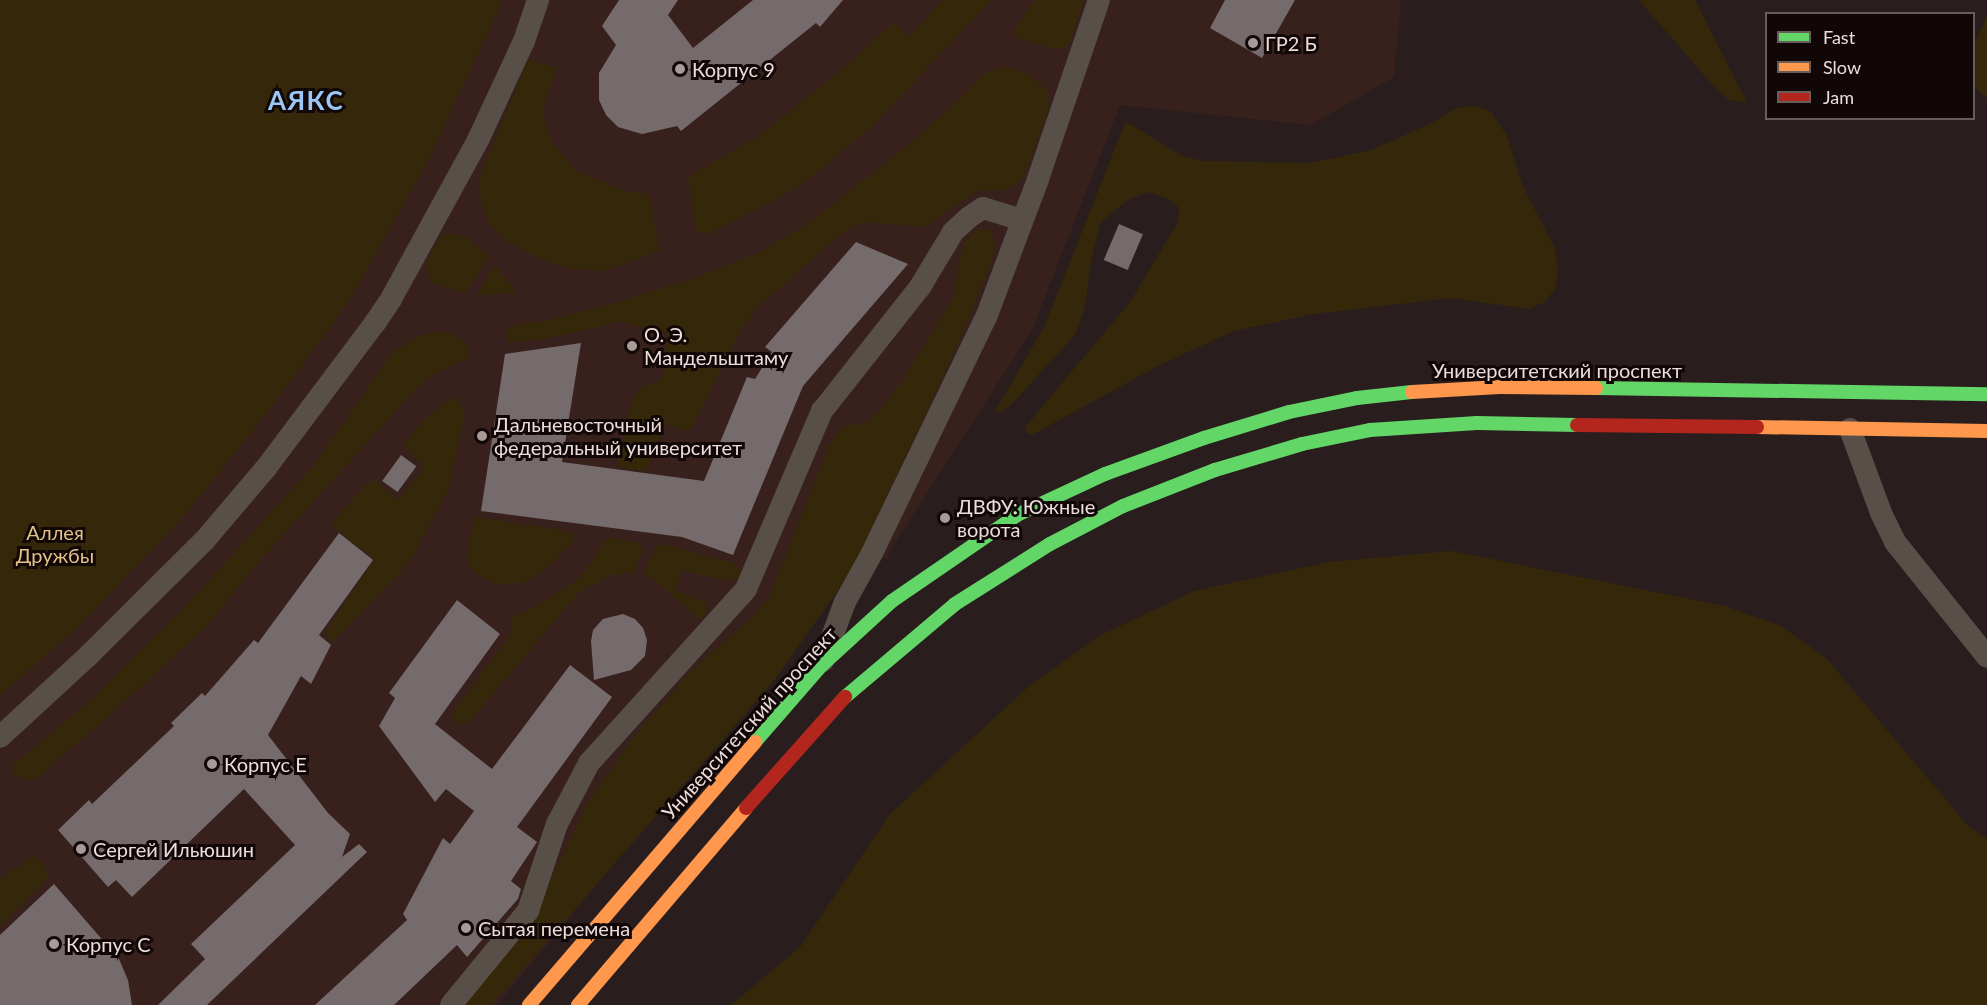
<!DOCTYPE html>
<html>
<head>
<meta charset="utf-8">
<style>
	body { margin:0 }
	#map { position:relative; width:1987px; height:1005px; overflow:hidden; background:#291e1d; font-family:Lato,sans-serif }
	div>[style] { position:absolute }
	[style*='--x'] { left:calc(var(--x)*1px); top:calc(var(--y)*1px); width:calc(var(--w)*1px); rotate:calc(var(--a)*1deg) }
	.built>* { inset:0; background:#38201d }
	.green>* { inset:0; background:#352709 }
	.building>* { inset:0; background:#756a6c; transform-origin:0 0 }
	.street>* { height:22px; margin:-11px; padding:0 11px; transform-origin:11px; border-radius:11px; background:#594f49 }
	.fast>* { height:14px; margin:-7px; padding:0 7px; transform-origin:7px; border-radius:7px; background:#63d668 }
	.slow>* { height:14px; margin:-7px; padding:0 7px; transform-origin:7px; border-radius:7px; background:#ff974d }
	.jam>* { height:14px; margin:-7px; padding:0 7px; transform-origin:7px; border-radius:7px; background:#b3261e }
	.dots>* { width:16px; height:16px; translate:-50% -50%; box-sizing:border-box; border:3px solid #100706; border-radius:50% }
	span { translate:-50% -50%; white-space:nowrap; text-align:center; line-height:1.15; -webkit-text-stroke:6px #100706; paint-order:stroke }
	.poi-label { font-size:20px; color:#ebdddb }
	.left { translate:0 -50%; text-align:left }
	.street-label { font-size:20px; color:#ebdddb }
	.park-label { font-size:20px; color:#e2c287 }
	.district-label { font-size:26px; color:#9cc6f5; font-weight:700; letter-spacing:1.5px }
	.legend { position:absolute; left:1765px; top:12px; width:210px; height:108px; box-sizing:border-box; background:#100706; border:2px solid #685d5b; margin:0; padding:8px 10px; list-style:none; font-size:18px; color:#ebdddb }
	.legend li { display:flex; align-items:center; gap:12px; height:30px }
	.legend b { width:30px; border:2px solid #685d5b }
</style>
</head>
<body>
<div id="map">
	<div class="built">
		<div style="clip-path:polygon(0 0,1401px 0,1394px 77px,1311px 125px,1120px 105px,1032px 330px,891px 549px,887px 559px,853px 544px,651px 819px,497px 1005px,0 1005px)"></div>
	</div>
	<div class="green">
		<div style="clip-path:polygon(0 0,503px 0,428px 161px,348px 303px,263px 418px,182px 519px,73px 632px,0 695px)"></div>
		<div style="clip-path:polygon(943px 0,991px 0,871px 128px,803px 184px,710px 234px,696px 231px,688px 177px,759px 136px,855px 58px,893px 22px,909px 36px)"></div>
		<div style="clip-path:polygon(1035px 0,1084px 0,1069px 44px,1064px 48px,1054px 49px,1015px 37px,1013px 31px)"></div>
		<div style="clip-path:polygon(1639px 0,1695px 0,1747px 103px,1729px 100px,1716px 89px)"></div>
		<div style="clip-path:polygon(1987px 15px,1987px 98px,1978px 91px,1974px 83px,1974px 46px)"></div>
		<div style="clip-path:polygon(528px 59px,557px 68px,542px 113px,552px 143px,577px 171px,627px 192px,650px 194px,659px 251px,605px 271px,572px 269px,541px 260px,511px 244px,491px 227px,481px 206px,480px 177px)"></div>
		<div style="clip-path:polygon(998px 67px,1012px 67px,1031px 76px,1048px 92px,1049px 109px,1025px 173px,1017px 183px,1008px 190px,977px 191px,924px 227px,865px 222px,847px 229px,758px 307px,741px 329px,692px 428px,687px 431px,665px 424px,646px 471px,619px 468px,617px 465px,632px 400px,640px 387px,659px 382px,665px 372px,667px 335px,664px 331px,619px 322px,550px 338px,509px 343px,506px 336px,509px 326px,549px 320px,618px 302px,692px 279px,758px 253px,803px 227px,902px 150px,962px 97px,982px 75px)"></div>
		<div style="clip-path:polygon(1477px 106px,1491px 112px,1506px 134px,1522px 184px,1555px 249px,1558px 270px,1555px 289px,1545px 302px,1529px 309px,1451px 298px,1314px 314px,1234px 331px,1160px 365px,1032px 435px,1026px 432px,1026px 426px,1130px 302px,1178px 222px,1179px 208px,1168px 199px,1150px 192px,1129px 199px,1101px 222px,1093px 250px,1084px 310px,1074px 336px,1012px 404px,1000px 413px,995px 411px,1044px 327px,1125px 123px,1130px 124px,1184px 157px,1205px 161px,1309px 163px,1368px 151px,1428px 125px,1457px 108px)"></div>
		<div style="clip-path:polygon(982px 229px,989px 230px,995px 242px,994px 254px,958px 344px,853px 569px,773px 682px,491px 1005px,464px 1005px,538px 908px,587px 804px,631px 741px,689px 673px,750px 619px,769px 598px,829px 445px,841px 429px,848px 425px,863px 424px,876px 415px,903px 380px,953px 298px,960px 257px,965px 241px,975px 231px)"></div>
		<div style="clip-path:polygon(451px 233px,465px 236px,489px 256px,465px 294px,433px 283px,427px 274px,426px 263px,432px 251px,440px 237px)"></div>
		<div style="clip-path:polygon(495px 264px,517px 293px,477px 295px)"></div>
		<div style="clip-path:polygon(437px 332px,454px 334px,463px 340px,470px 349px,466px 359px,432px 375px,414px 391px,265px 555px,202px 631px,110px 715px,35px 780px,23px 779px,13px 773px,13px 765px,92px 699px,182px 610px,313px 466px,393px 352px,418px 336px)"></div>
		<div style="clip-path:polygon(453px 397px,460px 403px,465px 415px,448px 490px,414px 554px,397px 576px,332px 643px,324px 633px,375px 559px,333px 527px,332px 522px,369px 481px,375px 481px,396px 498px,400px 499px,424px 467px,403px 445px,424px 419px)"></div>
		<div style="clip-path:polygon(478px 517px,560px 530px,573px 533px,575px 539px,549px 567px,523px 583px,495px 584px,481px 577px,470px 567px,466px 557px,474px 520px)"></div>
		<div style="clip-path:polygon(608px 537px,639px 543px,643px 550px,634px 573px,611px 575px,578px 593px,467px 725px,458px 724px,452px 714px,513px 630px,510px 618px,530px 609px,575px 582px,591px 563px)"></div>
		<div style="clip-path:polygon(661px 544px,734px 563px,742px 571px,740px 578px,721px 580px,681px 570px,675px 591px,706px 602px,707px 611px,703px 617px,699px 618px,644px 572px,656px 546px)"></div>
		<div style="clip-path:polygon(1451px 551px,1725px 606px,1781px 626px,1827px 659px,1968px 826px,1987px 839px,1987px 1005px,731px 1005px,800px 947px,890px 814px,1028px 687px,1099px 636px,1194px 591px,1329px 562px)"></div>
		<div style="clip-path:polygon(33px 856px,42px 862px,49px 877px,0 926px,0 879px)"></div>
	</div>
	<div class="building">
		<div style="clip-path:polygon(619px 0,678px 0,668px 15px,693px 48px,753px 0,843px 0,820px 27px,816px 23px,681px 131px,677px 126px,642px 134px,618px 127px,606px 115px,599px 100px,599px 73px,616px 45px,602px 26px)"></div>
		<div style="clip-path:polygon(1225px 0,1295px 0,1262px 58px,1210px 28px)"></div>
		<div style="left:1119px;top:224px;width:26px;height:39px;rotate:23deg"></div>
		<div style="clip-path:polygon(856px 242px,908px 264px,803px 386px,733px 555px,682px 537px,481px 511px,505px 354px,581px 343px,562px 462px,704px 481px,747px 377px,755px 379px,772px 352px,765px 347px)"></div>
		<div style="left:401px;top:455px;width:19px;height:32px;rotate:36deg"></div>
		<div style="clip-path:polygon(339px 533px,373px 560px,319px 635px,331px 645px,311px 684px,301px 676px,268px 735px,328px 813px,350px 834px,342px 857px,359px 844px,367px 852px,207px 1005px,158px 1005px,205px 959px,191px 944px,295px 845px,244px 789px,132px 897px,116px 880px,108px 887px,58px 830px,89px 800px,92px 804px,174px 726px,171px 723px,202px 693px,205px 696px,254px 640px,258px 643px)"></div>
		<div style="clip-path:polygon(457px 600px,500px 634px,435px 724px,492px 769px,570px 665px,612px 697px,517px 827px,537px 842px,511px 881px,521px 889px,518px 899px,467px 957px,457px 945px,394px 1005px,315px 1005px,407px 920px,403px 914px,443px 838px,450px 844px,474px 811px,446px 789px,435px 802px,379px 726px,395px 698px,389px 693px)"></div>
		<div style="clip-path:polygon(623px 614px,635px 619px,643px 628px,647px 640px,645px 656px,631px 670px,594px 680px,591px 641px,593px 630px,603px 619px)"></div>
		<div style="clip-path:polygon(54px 884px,119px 959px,128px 980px,132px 1005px,0 1005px,0 935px)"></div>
	</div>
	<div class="street">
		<div style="--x:1850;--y:429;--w:90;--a:69.7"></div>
		<div style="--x:1881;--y:513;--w:32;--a:64"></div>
		<div style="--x:1895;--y:542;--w:147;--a:51.3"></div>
		<div style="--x:823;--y:661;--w:63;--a:-69.6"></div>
		<div style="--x:845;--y:602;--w:56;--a:-61.1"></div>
		<div style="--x:872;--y:553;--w:264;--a:-64.2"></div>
		<div style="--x:987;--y:315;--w:145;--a:-69.4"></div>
		<div style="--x:1038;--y:179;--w:189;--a:-71.2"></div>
		<div style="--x:0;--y:737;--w:120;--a:-42.6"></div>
		<div style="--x:88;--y:656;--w:163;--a:-44.8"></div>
		<div style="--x:204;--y:541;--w:96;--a:-49.7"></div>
		<div style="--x:266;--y:468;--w:181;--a:-53.1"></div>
		<div style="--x:375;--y:323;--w:29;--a:-56"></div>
		<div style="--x:391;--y:299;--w:181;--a:-61.3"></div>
		<div style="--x:478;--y:140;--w:109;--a:-65.1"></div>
		<div style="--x:524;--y:41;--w:43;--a:-71.1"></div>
		<div style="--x:451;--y:1005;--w:122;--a:-50.7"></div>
		<div style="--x:528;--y:911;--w:92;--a:-71.6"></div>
		<div style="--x:557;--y:824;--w:69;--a:-62.3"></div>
		<div style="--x:589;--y:763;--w:234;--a:-47.9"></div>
		<div style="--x:746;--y:589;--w:194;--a:-66.9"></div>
		<div style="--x:822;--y:411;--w:158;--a:-51.7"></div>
		<div style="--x:920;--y:287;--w:64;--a:-59"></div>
		<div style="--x:953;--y:232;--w:21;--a:-43"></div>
		<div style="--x:968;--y:218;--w:18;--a:-34"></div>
		<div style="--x:983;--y:208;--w:41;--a:17.1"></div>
	</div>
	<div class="fast">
		<div style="--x:1596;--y:388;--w:391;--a:0.9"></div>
		<div style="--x:845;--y:697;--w:144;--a:-40.2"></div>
		<div style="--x:955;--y:604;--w:112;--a:-32.3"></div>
		<div style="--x:1050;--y:544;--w:82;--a:-27.5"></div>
		<div style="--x:1123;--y:506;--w:99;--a:-21.4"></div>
		<div style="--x:1215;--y:470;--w:91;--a:-16.6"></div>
		<div style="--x:1302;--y:444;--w:69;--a:-11.6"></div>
		<div style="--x:1370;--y:430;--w:107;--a:-3.7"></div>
		<div style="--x:1477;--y:423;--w:100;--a:1.1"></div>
		<div style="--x:755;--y:742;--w:102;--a:-49"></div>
		<div style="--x:822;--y:665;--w:95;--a:-42.4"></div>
		<div style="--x:892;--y:601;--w:152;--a:-34.5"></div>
		<div style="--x:1017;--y:515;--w:97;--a:-25"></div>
		<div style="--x:1105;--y:474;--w:105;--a:-20"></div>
		<div style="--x:1204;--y:438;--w:89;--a:-17"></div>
		<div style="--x:1289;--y:412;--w:69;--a:-11.6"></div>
		<div style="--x:1357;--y:398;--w:55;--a:-6.2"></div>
	</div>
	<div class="slow">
		<div style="--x:1412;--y:392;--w:88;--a:-3.3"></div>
		<div style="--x:1500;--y:387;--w:96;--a:0.6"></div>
		<div style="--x:1757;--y:427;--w:230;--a:1"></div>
		<div style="--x:529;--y:1005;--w:347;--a:-49.3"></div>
		<div style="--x:578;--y:1005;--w:259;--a:-49.5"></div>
	</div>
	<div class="jam">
		<div style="--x:1577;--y:425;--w:180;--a:0.6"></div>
		<div style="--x:746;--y:808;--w:149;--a:-48.3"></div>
	</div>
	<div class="dots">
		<div style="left:1253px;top:43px;background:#a79a98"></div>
		<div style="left:680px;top:69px;background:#a79a98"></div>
		<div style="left:632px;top:346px;background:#a79a98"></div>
		<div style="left:482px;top:436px;background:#a79a98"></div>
		<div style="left:945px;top:518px;background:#a79a98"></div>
		<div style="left:212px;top:764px;background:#a79a98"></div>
		<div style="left:81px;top:849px;background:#a79a98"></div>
		<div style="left:466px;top:928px;background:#a79a98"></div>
		<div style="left:54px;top:944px;background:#a79a98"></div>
	</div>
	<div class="poi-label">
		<span class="left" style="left:1265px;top:43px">ГР2 Б</span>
		<span class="left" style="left:692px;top:69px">Корпус 9</span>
		<span class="left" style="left:644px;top:346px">О. Э.<br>Мандельштаму</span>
		<span class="left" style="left:494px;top:436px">Дальневосточный<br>федеральный университет</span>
		<span class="left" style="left:957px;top:518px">ДВФУ: Южные<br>ворота</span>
		<span class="left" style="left:224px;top:764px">Корпус E</span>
		<span class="left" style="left:93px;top:849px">Сергей Ильюшин</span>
		<span class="left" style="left:478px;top:928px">Сытая перемена</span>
		<span class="left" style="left:66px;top:944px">Корпус C</span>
	</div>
	<div class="street-label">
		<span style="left:1557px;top:370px">Университетский проспект</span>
		<span style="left:749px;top:723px;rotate:-48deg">Университетский проспект</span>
	</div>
	<div class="park-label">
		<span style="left:55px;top:544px">Аллея<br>Дружбы</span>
	</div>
	<div class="district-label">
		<span style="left:306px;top:101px">АЯКС</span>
	</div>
	<ul class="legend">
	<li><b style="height:8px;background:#63d668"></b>Fast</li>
	<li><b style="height:8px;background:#ff974d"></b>Slow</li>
	<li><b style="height:8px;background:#b3261e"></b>Jam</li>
	</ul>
</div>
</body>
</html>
